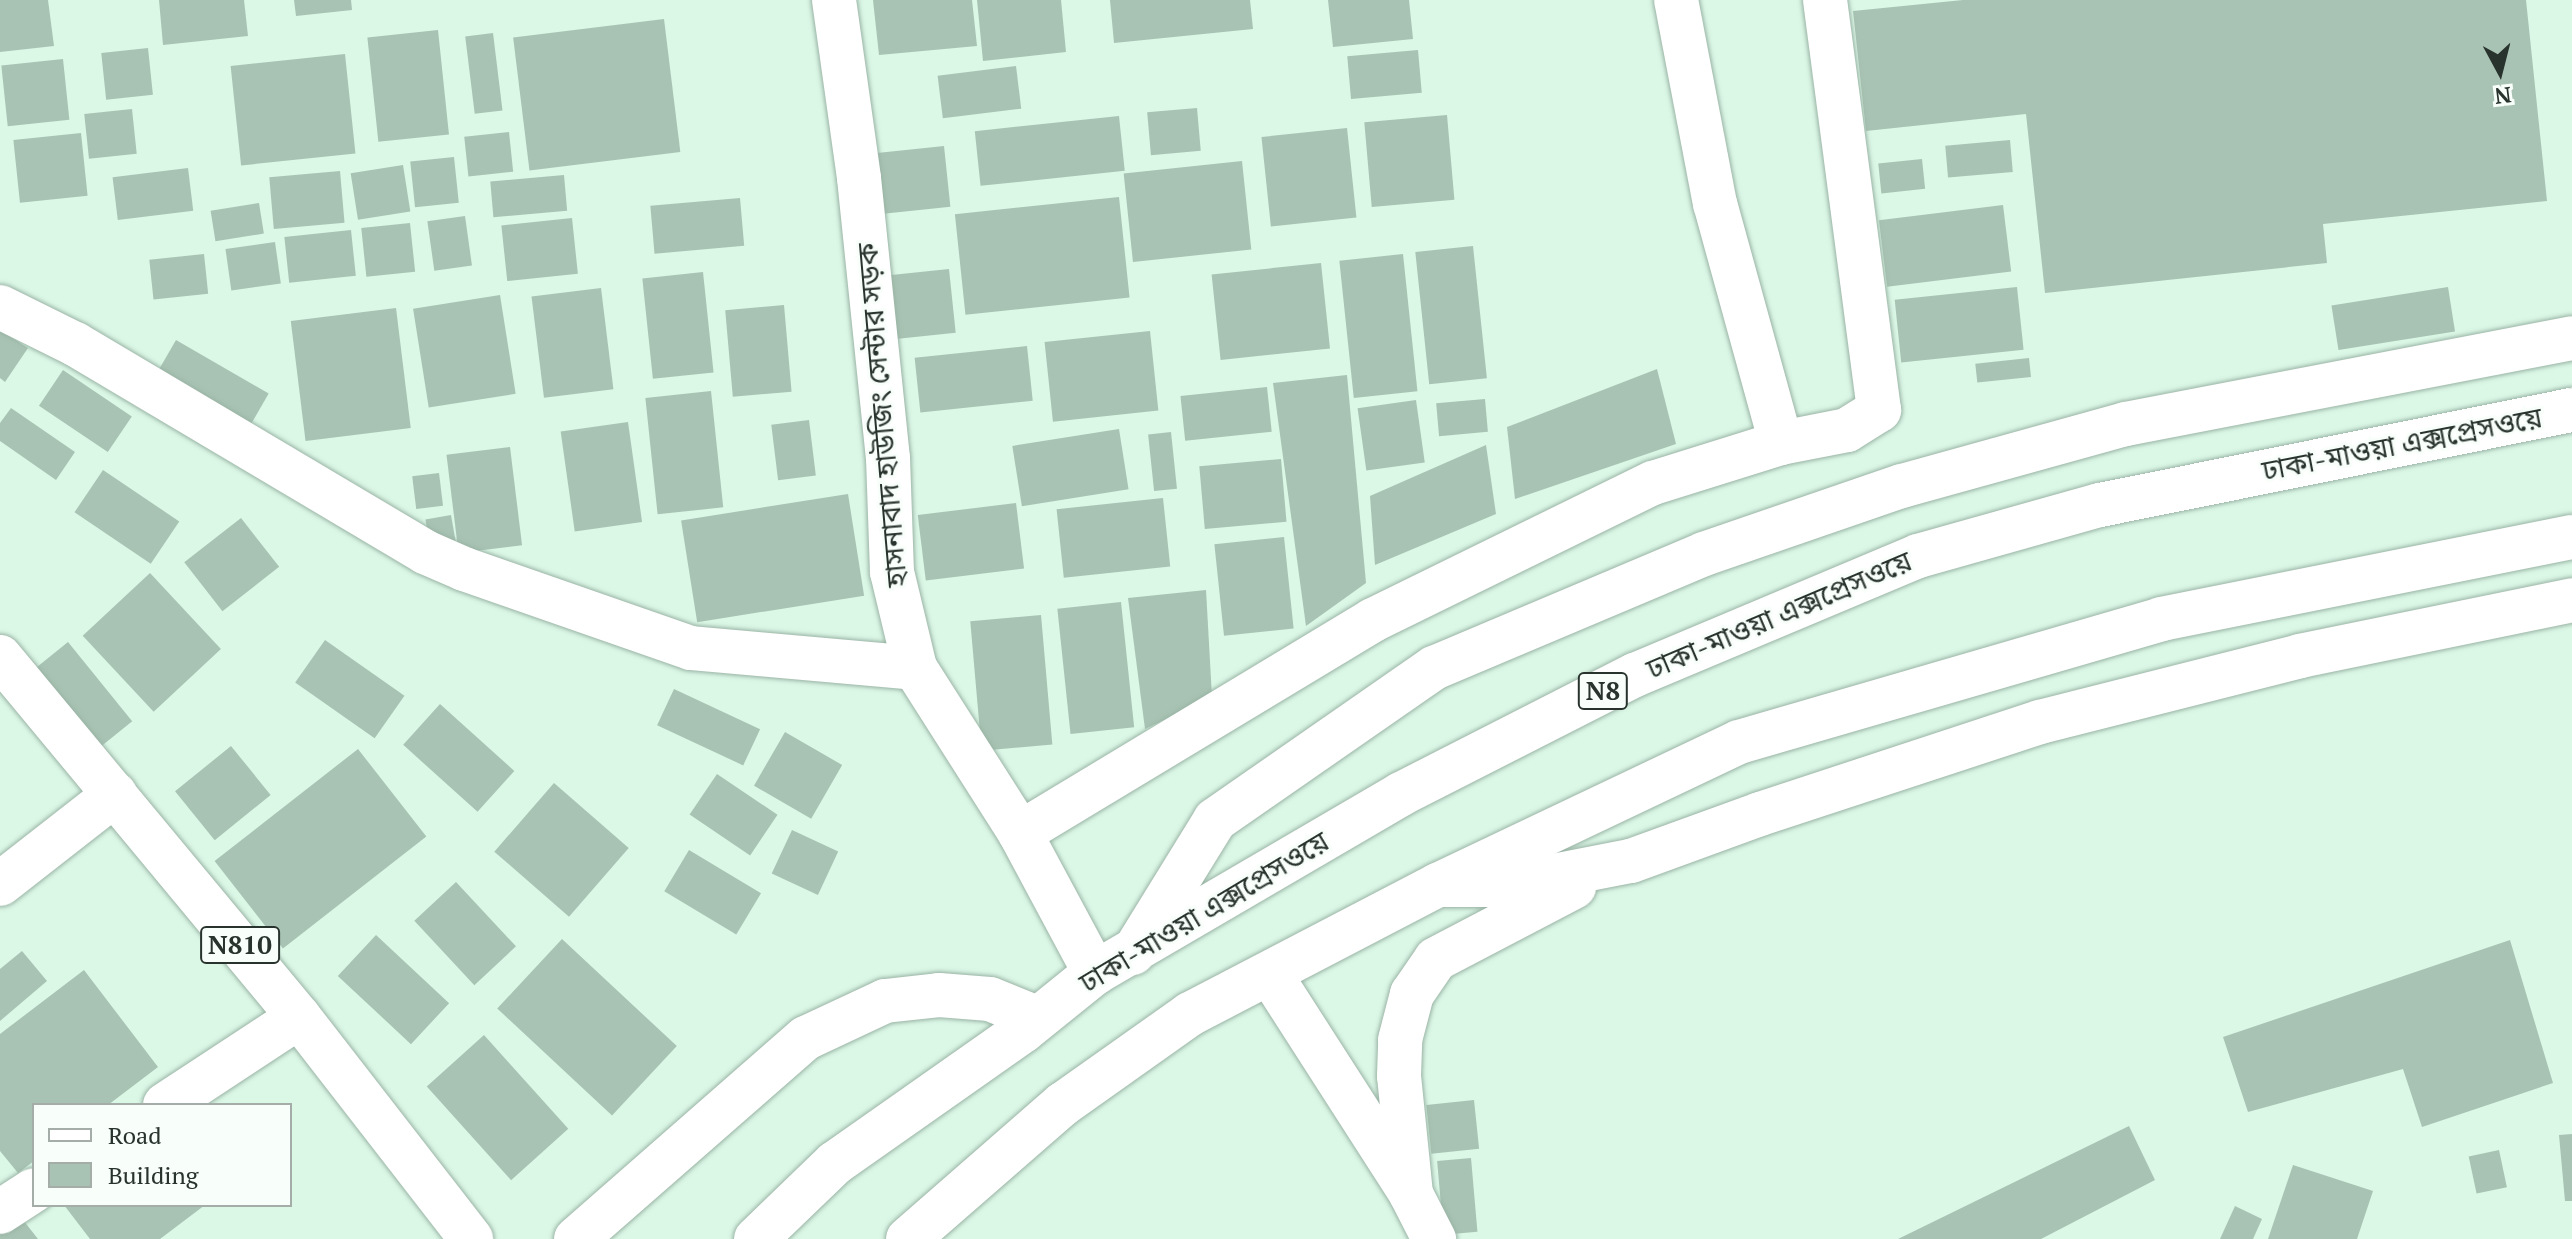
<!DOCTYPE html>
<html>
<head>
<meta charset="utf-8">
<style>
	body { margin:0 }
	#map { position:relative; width:2572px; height:1239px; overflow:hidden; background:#dbf7e6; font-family:"PT Serif","Noto Sans Bengali",serif }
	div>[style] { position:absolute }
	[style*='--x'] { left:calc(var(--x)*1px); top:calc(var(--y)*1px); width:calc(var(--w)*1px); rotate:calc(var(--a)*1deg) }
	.building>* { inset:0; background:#a8c3b3; transform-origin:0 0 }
	.roads { filter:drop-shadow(0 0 2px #9ab4a5) drop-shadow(0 0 2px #9ab4a5) }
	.minor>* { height:44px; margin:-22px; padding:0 22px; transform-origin:22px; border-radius:22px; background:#fff }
	.major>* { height:44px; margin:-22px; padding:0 22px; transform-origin:22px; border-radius:22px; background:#fff }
	.highway>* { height:44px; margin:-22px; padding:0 22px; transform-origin:22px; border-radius:22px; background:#fff }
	span { translate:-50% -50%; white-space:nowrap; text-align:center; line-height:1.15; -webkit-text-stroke:6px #f8fefa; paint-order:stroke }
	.shield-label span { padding:2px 6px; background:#f8fefa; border:2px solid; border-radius:6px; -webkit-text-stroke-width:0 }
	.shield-label { font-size:26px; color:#29332d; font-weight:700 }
	.street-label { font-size:28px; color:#29332d }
	.legend { position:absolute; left:32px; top:1103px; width:260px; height:104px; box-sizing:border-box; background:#f8fefa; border:2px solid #a5ada8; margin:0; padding:10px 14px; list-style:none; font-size:24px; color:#29332d }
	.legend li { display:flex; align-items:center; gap:16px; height:40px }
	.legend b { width:40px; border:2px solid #a5ada8 }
	.north { position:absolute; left:2460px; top:32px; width:80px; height:80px; -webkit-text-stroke:6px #f8fefa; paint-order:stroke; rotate:173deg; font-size:22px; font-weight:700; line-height:32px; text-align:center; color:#29332d }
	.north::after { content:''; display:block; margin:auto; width:28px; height:36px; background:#29332d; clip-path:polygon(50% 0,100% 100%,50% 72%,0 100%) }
</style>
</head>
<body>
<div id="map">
	<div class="building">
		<div style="clip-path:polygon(0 0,48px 0,54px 46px,0 52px)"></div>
		<div style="clip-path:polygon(159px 0,244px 0,248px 36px,163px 45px)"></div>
		<div style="clip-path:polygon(294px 0,351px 0,352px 10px,296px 16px)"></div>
		<div style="clip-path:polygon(873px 0,972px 0,977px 46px,879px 55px)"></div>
		<div style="clip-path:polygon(977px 0,1061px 0,1066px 52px,983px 61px)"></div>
		<div style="clip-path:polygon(1110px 0,1250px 0,1253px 29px,1114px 43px)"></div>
		<div style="clip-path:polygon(1328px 0,1409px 0,1413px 39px,1333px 47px)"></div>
		<div style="clip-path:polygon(1963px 0,2526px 0,2547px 201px,2323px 224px,2327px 263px,2045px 293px,2026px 114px,1866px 131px,1853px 11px)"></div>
		<div style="left:664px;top:19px;width:134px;height:152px;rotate:83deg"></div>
		<div style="left:438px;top:30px;width:105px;height:71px;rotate:84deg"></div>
		<div style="left:493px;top:33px;width:78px;height:28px;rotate:83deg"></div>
		<div style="left:148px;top:48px;width:47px;height:47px;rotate:84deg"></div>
		<div style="left:1418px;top:50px;width:43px;height:71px;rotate:85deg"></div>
		<div style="left:345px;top:54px;width:100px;height:115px;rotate:84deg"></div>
		<div style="left:63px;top:59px;width:61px;height:62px;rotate:84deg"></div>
		<div style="left:1016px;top:66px;width:43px;height:79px;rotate:83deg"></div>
		<div style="left:1197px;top:108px;width:43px;height:50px;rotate:85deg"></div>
		<div style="left:132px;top:109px;width:45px;height:48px;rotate:84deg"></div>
		<div style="left:1447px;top:115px;width:85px;height:83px;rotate:85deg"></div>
		<div style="left:1119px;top:116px;width:55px;height:145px;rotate:84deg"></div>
		<div style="left:1347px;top:128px;width:90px;height:86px;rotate:84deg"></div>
		<div style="left:509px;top:132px;width:40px;height:45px;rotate:84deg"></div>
		<div style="left:81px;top:133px;width:63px;height:68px;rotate:84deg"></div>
		<div style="left:2010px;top:140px;width:32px;height:65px;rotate:85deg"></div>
		<div style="left:944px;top:146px;width:61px;height:72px;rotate:84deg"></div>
		<div style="left:454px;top:157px;width:46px;height:44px;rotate:84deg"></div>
		<div style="left:1922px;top:159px;width:30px;height:44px;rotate:84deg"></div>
		<div style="left:1242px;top:161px;width:89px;height:119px;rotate:84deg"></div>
		<div style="left:403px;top:165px;width:47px;height:53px;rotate:81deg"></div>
		<div style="left:188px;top:168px;width:43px;height:76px;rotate:83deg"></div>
		<div style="left:340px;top:171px;width:52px;height:71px;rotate:85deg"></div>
		<div style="left:564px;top:175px;width:36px;height:74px;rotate:85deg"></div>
		<div style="left:1119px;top:197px;width:101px;height:165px;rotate:84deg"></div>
		<div style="left:740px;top:198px;width:48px;height:90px;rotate:85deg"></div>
		<div style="left:259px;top:203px;width:31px;height:49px;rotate:81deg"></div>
		<div style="left:2003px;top:205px;width:67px;height:125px;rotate:83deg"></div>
		<div style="left:465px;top:216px;width:50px;height:38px;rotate:82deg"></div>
		<div style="left:572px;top:218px;width:56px;height:71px;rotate:84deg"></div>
		<div style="left:410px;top:223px;width:49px;height:49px;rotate:84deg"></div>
		<div style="left:351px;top:230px;width:46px;height:67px;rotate:84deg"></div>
		<div style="left:275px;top:242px;width:42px;height:50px;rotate:82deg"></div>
		<div style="left:1473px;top:246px;width:133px;height:58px;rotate:84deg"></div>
		<div style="left:204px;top:254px;width:40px;height:55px;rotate:84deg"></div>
		<div style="left:1403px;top:254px;width:138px;height:64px;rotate:84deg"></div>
		<div style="left:1321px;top:263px;width:86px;height:110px;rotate:84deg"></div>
		<div style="left:949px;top:269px;width:64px;height:70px;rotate:84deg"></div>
		<div style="left:703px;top:272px;width:101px;height:61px;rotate:84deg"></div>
		<div style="left:2017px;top:287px;width:63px;height:123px;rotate:84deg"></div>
		<div style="left:2448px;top:287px;width:45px;height:118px;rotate:81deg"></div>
		<div style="left:601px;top:288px;width:102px;height:70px;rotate:83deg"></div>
		<div style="left:500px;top:295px;width:100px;height:88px;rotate:81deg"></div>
		<div style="left:784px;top:305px;width:87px;height:59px;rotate:85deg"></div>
		<div style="left:396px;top:308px;width:121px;height:106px;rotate:83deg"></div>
		<div style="clip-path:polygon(0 330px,28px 348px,5px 382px,0 378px)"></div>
		<div style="left:1150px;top:331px;width:80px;height:106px;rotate:84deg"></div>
		<div style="left:176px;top:340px;width:107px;height:50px;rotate:30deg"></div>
		<div style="left:1027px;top:346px;width:55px;height:113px;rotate:84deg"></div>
		<div style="left:2029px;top:358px;width:19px;height:54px;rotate:84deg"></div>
		<div style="clip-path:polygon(1657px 369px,1676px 444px,1515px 499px,1507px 427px)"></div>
		<div style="left:63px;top:370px;width:83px;height:43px;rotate:34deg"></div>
		<div style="clip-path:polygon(1347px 375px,1366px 583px,1306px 626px,1273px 383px)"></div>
		<div style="left:1267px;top:387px;width:45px;height:87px;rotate:84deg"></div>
		<div style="left:711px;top:391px;width:117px;height:66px;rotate:84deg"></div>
		<div style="left:1485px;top:399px;width:33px;height:49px;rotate:85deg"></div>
		<div style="left:1416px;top:400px;width:63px;height:59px;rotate:82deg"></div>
		<div style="clip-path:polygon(11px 408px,75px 452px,56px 480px,0 441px,0 423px)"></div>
		<div style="left:809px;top:420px;width:56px;height:38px;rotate:83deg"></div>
		<div style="left:628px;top:422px;width:101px;height:68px;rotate:82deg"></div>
		<div style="left:1119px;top:429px;width:61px;height:108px;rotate:81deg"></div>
		<div style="left:1171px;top:432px;width:57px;height:23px;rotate:84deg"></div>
		<div style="clip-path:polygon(1486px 445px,1496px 514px,1375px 565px,1370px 496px)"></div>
		<div style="left:510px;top:447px;width:99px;height:64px;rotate:83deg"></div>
		<div style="left:1281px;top:459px;width:63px;height:82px;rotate:85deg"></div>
		<div style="left:103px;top:470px;width:92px;height:51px;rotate:34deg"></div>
		<div style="left:439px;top:473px;width:33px;height:27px;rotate:83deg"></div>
		<div style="left:848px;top:494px;width:103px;height:169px;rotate:81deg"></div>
		<div style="left:1163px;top:498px;width:69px;height:107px;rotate:84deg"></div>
		<div style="left:1016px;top:503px;width:66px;height:99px;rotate:83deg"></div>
		<div style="left:451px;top:515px;width:29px;height:26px;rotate:80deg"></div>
		<div style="left:241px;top:518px;width:62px;height:72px;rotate:52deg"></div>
		<div style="left:1284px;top:537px;width:92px;height:70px;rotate:84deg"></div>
		<div style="left:150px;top:573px;width:104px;height:92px;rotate:47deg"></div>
		<div style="clip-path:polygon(1206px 590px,1212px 697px,1145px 729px,1128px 598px)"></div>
		<div style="left:1121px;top:602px;width:126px;height:64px;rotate:84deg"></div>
		<div style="left:1041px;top:615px;width:130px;height:71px;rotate:85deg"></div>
		<div style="left:325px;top:640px;width:97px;height:52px;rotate:35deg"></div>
		<div style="left:68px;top:642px;width:102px;height:53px;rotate:51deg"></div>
		<div style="left:674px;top:689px;width:95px;height:40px;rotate:25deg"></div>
		<div style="left:440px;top:704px;width:100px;height:55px;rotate:42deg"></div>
		<div style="left:785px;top:732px;width:66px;height:62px;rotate:30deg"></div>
		<div style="left:231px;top:746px;width:63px;height:72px;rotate:51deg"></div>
		<div style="left:358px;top:749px;width:111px;height:182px;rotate:52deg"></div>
		<div style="left:717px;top:774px;width:73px;height:49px;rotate:34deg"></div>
		<div style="left:554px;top:783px;width:99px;height:91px;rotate:41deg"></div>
		<div style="left:792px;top:830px;width:51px;height:48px;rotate:25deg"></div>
		<div style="left:689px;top:850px;width:84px;height:48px;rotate:31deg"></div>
		<div style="left:456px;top:882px;width:88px;height:57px;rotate:47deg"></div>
		<div style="left:376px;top:935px;width:100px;height:56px;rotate:43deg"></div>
		<div style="left:562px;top:939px;width:157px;height:95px;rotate:43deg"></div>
		<div style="clip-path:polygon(2510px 940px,2553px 1083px,2422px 1127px,2403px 1069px,2248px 1112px,2223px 1037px)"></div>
		<div style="clip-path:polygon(22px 951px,47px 981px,0 1021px,0 969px)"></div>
		<div style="clip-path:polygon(84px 970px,158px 1067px,108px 1105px,34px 1105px,34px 1161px,18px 1173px,0 1151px,0 1034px)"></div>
		<div style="left:484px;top:1035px;width:126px;height:77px;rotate:48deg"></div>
		<div style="left:1474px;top:1100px;width:49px;height:48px;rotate:84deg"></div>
		<div style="clip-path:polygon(2129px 1126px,2155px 1180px,2041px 1239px,1898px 1239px)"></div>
		<div style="clip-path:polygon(2572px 1134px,2572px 1201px,2565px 1201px,2559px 1135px)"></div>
		<div style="left:2499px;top:1150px;width:38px;height:31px;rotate:78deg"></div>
		<div style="left:1471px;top:1158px;width:74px;height:34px;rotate:85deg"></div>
		<div style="clip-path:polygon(2293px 1165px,2373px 1191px,2357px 1239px,2268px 1239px)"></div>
		<div style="clip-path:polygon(64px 1205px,205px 1205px,160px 1239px,90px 1239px)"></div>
		<div style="clip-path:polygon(2235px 1206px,2262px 1219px,2253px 1239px,2220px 1239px)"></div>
		<div style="clip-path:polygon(16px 1211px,38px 1239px,0 1239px,0 1223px)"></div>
	</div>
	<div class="roads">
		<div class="minor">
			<div style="--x:834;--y:0;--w:180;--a:82"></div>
			<div style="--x:859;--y:178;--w:281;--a:84.1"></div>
			<div style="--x:888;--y:458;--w:114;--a:88"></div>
			<div style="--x:892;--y:572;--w:99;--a:76.5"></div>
			<div style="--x:915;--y:668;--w:196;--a:57.5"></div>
			<div style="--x:1020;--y:833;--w:159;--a:61.8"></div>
			<div style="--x:0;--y:307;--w:84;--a:26.3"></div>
			<div style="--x:75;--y:344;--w:407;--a:30.7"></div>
			<div style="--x:425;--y:552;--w:43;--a:23.6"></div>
			<div style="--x:464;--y:569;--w:240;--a:19.2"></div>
			<div style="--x:691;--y:648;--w:225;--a:5.1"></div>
			<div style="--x:1781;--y:443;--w:67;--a:-11.1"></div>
			<div style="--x:1847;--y:430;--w:38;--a:-32"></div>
			<div style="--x:1879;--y:410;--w:414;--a:-97.5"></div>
			<div style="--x:1020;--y:833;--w:412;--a:-31.1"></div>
			<div style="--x:1373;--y:620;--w:312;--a:-26.1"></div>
			<div style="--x:1653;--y:483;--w:134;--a:-17.4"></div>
			<div style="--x:1781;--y:443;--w:248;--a:-105.4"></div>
			<div style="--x:1715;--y:204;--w:208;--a:-100.8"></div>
			<div style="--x:0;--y:884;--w:146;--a:-38"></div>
			<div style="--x:165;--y:1105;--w:160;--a:-33.3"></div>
			<div style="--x:0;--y:1212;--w:40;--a:-32.9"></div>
		</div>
		<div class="major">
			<div style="--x:1438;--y:885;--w:69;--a:0"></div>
			<div style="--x:1507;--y:885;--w:126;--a:-11"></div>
			<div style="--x:1631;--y:861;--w:137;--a:-20"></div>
			<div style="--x:1760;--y:814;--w:295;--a:-18.2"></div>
			<div style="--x:2040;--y:722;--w:268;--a:-14.2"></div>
			<div style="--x:2300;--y:656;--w:278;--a:-11.6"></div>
			<div style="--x:1133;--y:953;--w:156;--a:-58.3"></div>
			<div style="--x:1215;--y:820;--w:267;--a:-34.8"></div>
			<div style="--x:1434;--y:668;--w:293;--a:-22.9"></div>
			<div style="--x:1704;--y:554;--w:209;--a:-19"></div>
			<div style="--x:1902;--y:486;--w:232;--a:-15.5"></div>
			<div style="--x:2126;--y:424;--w:454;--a:-10.9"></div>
			<div style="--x:1270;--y:974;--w:261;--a:57.3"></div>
			<div style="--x:1411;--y:1194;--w:51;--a:62.9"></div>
			<div style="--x:1411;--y:1194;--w:119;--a:-95.8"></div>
			<div style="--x:1399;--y:1076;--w:36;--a:-88"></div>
			<div style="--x:1400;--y:1040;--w:48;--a:-75.4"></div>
			<div style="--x:1412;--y:994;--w:42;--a:-55.6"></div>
			<div style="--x:1436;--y:959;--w:156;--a:-27.6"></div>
		</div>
		<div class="highway">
			<div style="--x:0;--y:657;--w:468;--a:50.3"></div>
			<div style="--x:299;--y:1017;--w:281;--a:52.2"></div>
			<div style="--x:576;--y:1239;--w:305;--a:-41.2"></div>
			<div style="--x:806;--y:1038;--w:87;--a:-25.1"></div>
			<div style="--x:885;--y:1001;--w:54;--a:-6.3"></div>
			<div style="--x:939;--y:995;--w:51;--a:4.5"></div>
			<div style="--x:990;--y:999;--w:51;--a:22"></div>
			<div style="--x:756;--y:1239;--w:110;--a:-43.9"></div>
			<div style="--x:835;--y:1163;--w:230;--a:-35.1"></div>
			<div style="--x:1023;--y:1031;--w:92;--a:-38.9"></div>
			<div style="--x:1095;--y:973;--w:355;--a:-30.3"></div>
			<div style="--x:1401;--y:794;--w:263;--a:-27"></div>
			<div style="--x:1635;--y:675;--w:307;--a:-22.8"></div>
			<div style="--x:1918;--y:556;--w:189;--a:-15.7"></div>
			<div style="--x:2100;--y:505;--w:481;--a:-11.4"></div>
			<div style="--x:908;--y:1239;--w:206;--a:-41.1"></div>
			<div style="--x:1063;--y:1104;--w:156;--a:-35.3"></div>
			<div style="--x:1190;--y:1014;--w:280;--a:-27.5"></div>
			<div style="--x:1438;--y:885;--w:333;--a:-25.4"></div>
			<div style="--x:1739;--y:742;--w:440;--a:-16.2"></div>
			<div style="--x:2161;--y:619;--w:419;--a:-11.3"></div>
		</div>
	</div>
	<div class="shield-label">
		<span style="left:1603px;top:691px">N8</span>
		<span style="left:240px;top:945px">N810</span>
	</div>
	<div class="street-label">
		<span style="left:882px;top:415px;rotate:-95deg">হাসনাবাদ হাউজিং সেন্টার সড়ক</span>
		<span style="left:2402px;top:444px;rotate:-11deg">ঢাকা-মাওয়া এক্সপ্রেসওয়ে</span>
		<span style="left:1779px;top:615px;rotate:-23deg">ঢাকা-মাওয়া এক্সপ্রেসওয়ে</span>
		<span style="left:1204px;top:912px;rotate:-31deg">ঢাকা-মাওয়া এক্সপ্রেসওয়ে</span>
	</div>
	<ul class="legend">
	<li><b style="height:10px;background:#fff"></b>Road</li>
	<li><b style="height:22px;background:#a8c3b3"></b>Building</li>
	</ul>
	<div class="north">N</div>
</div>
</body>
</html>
